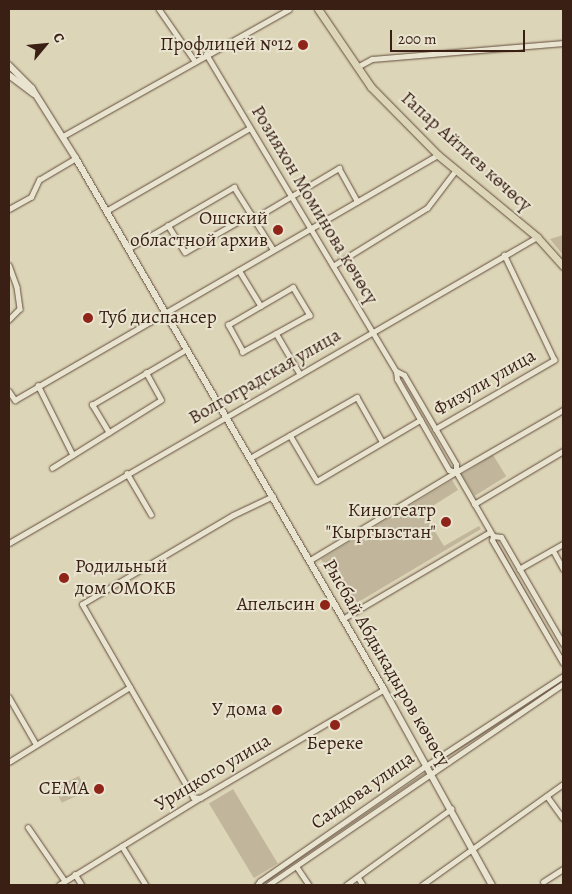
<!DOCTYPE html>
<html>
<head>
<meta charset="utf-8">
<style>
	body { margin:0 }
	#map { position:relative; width:572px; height:894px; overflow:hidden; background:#ddd5b7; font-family:Alegreya,serif }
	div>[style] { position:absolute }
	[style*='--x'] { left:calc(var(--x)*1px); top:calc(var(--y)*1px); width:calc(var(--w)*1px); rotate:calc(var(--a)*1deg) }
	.green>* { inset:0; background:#c1b69b; transform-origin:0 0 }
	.stream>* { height:1px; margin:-0.5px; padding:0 0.5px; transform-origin:0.5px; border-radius:0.5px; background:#a59780 }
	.roads { filter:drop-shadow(0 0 1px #624c3d) drop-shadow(0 0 1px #624c3d) }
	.minor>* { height:4.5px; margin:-2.25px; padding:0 2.25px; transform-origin:2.25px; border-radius:2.25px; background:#e9e4d0 }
	.tertiary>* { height:5px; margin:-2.5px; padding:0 2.5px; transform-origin:2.5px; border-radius:2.5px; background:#e9e4d0 }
	.secondary>* { height:5.5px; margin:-2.75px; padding:0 2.75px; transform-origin:2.75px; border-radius:2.75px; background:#e9e4d0 }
	.primary>* { height:7px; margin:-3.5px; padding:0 3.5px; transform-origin:3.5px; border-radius:3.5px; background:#ddd5b7 }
	.dots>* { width:14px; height:14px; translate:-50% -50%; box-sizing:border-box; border:2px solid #e9e4d0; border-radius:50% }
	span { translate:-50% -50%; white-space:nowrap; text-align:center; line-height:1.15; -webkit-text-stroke:4px #e9e4d0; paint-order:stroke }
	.poi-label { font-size:19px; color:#391f14 }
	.right { translate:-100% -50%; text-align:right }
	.left { translate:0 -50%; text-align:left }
	.street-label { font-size:19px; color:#391f14 }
	.frame { position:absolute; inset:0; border:10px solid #391f14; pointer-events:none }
	.north { position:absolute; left:20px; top:20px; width:50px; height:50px; -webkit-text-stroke:4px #e9e4d0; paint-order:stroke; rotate:62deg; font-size:14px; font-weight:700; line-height:20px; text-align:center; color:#391f14 }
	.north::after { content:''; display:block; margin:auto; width:18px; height:22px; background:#391f14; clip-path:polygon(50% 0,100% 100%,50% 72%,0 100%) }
	.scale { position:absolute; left:390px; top:30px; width:135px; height:22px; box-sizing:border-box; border:2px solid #391f14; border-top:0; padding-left:6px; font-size:15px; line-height:18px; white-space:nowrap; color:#391f14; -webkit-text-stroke:4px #e9e4d0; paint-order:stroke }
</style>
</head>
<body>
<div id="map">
	<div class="green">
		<div style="clip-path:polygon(563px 235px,563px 255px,550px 239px)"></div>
		<div style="left:493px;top:455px;width:25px;height:37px;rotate:58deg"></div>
		<div style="clip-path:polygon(452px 480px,458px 490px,423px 512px,444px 546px,479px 526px,481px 529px,350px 607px,321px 559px)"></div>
		<div style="left:79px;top:776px;width:17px;height:27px;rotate:65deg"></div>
		<div style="left:233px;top:789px;width:87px;height:28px;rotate:59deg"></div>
	</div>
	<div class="stream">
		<div style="--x:496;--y:541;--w:135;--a:60.2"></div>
		<div style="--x:436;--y:763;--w:151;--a:-32.8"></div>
		<div style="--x:263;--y:883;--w:195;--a:-34.3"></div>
	</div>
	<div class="roads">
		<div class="minor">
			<div style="--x:159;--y:9;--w:63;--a:55.3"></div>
			<div style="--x:357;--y:67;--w:17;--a:-28"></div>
			<div style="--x:372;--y:59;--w:192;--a:-4.8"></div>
			<div style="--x:9;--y:209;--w:25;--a:-29"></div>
			<div style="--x:31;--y:197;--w:19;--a:-65"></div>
			<div style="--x:39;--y:180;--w:43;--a:-30.7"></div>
			<div style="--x:106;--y:211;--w:166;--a:-30"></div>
			<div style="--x:255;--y:218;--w:98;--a:-30.8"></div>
			<div style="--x:339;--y:168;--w:38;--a:61"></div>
			<div style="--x:168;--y:225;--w:32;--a:58"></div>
			<div style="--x:185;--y:252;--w:76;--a:-29.9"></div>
			<div style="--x:128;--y:249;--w:123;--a:-30.3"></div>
			<div style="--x:234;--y:187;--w:73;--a:57.8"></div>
			<div style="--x:9;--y:265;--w:23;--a:70"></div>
			<div style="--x:17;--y:287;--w:22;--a:82"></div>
			<div style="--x:20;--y:309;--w:16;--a:135"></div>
			<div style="--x:333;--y:266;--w:110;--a:-31.7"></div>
			<div style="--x:427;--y:208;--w:48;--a:-52.7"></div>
			<div style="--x:239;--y:270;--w:42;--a:58.6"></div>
			<div style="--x:293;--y:287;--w:33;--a:59"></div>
			<div style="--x:310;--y:315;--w:77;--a:151.1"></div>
			<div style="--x:243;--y:352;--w:31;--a:-119"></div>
			<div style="--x:228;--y:325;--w:75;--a:-30.3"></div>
			<div style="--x:276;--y:333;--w:48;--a:59.7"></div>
			<div style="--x:38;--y:385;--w:78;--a:63.4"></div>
			<div style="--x:9;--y:391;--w:11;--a:56"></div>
			<div style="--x:15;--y:400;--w:489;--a:-30.1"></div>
			<div style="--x:435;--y:429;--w:138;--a:-30.1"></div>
			<div style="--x:554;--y:360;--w:116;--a:-115.5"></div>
			<div style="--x:109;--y:433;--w:33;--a:-121"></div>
			<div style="--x:92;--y:405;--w:110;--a:-30.5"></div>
			<div style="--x:290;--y:435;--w:53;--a:59.6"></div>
			<div style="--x:317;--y:481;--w:120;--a:-30.6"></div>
			<div style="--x:250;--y:458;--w:123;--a:-29.7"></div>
			<div style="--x:357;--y:397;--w:51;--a:60.4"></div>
			<div style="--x:52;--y:468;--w:128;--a:-32"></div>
			<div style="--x:161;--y:400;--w:31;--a:-119"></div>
			<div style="--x:456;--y:472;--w:124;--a:-30.1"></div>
			<div style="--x:127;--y:473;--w:48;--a:59.7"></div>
			<div style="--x:553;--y:550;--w:21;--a:61"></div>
			<div style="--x:519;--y:569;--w:51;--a:-29.6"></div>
			<div style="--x:9;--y:697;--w:54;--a:60.1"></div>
			<div style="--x:9;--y:762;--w:142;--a:-31.8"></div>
			<div style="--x:547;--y:796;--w:27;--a:54"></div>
			<div style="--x:28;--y:827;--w:65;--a:55.6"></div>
			<div style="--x:122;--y:846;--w:46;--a:58.4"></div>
			<div style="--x:297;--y:867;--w:22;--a:56"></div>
			<div style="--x:75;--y:874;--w:13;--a:58"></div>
			<div style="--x:358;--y:877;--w:9;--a:58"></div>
			<div style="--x:543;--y:882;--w:24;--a:-33"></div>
			<div style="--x:59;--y:885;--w:166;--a:-31.7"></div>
			<div style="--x:346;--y:885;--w:130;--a:-35.9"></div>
			<div style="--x:422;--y:885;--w:173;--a:-35.6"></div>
		</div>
		<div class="tertiary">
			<div style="--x:206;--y:54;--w:370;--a:59.1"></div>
			<div style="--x:396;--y:371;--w:8;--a:83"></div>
			<div style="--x:397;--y:379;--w:105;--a:60.3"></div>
			<div style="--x:449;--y:470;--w:7;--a:16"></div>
			<div style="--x:63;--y:136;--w:259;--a:-29.3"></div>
			<div style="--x:396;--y:371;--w:9;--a:27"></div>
			<div style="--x:404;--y:375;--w:103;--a:59.7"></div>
			<div style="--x:456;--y:464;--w:8;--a:90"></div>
			<div style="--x:456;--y:472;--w:74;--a:60"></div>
			<div style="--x:493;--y:536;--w:4;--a:104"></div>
			<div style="--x:492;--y:540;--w:142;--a:60"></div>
			<div style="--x:273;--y:496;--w:44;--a:154.6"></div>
			<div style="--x:233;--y:515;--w:175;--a:149.5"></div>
			<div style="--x:82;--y:604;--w:223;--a:60.1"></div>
			<div style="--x:193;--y:797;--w:7;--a:8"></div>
			<div style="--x:200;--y:798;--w:214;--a:-30.6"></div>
			<div style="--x:474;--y:504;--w:104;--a:-30.8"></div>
			<div style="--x:493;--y:536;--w:8;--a:7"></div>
			<div style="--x:501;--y:537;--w:124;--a:59.9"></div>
			<div style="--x:9;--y:543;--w:610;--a:-30.09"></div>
			<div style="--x:310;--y:560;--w:170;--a:-31.1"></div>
			<div style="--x:344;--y:618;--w:169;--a:-30.5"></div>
			<div style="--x:257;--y:885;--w:5;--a:-53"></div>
			<div style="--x:260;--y:881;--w:203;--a:-34.8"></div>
			<div style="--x:427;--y:765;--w:163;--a:-33.2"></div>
			<div style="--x:268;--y:885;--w:357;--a:-34.3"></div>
		</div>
		<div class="secondary">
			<div style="--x:9;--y:65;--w:33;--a:45"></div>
			<div style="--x:32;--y:88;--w:83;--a:57.8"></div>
			<div style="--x:76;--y:158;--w:614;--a:59.88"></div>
			<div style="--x:384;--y:689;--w:224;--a:61.1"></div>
			<div style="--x:9;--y:75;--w:31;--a:37"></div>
		</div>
		<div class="primary">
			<div style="--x:318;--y:9;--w:94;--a:55.8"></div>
			<div style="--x:371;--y:87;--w:95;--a:45.4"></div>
			<div style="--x:438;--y:155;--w:129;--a:39.6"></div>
			<div style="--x:537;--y:237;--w:39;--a:48"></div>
		</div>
	</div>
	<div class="dots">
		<div style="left:303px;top:45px;background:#8f2418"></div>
		<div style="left:278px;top:230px;background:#8f2418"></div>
		<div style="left:88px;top:318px;background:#8f2418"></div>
		<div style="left:446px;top:522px;background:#8f2418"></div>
		<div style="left:64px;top:578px;background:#8f2418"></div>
		<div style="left:325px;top:605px;background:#8f2418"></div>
		<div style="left:277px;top:710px;background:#8f2418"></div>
		<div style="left:335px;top:725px;background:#8f2418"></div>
		<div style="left:99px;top:789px;background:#8f2418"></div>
	</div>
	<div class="poi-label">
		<span class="right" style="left:293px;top:45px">Профлицей №12</span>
		<span class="right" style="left:268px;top:230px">Ошский<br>областной архив</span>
		<span class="left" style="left:99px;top:318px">Туб диспансер</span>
		<span class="right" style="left:436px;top:522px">Кинотеатр<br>"Кыргызстан"</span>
		<span class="left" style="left:75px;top:578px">Родильный<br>дом ОМОКБ</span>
		<span class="right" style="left:315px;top:605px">Апельсин</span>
		<span class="right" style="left:267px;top:710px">У дома</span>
		<span style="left:335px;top:744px">Береке</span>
		<span class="right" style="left:89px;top:789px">СЕМА</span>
	</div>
	<div class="street-label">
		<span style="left:466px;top:152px;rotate:42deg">Гапар Айтиев көчөсү</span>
		<span style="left:314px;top:205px;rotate:59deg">Розияхон Моминова көчөсү</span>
		<span style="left:265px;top:377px;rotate:-30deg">Волгоградская улица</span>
		<span style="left:485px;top:383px;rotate:-30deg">Физули улица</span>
		<span style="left:386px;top:663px;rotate:60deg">Рысбай Абдыкадыров көчөсү</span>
		<span style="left:213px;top:773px;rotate:-31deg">Урицкого улица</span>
		<span style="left:363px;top:791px;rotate:-35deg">Саидова улица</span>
	</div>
	<div class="frame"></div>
	<div class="north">С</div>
	<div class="scale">200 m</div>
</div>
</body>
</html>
